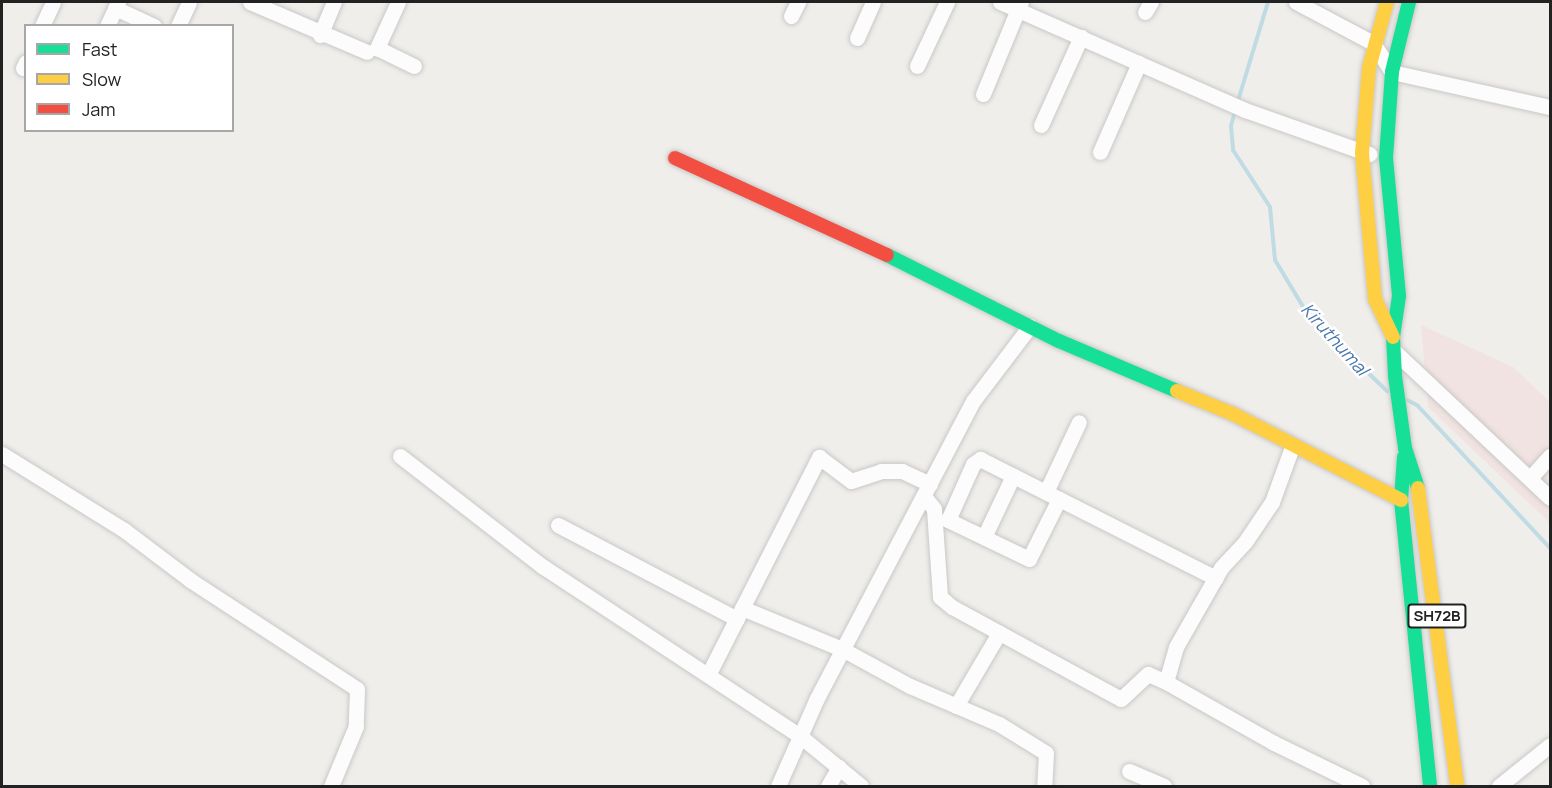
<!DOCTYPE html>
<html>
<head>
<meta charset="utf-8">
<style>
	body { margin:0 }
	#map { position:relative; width:1552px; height:788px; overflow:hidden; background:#f0eeeb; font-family:Manrope,sans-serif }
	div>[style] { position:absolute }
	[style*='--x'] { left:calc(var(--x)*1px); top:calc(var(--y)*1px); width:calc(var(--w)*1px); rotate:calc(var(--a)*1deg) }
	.commercial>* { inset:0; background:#f1e3e1 }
	.stream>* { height:4px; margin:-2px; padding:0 2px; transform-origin:2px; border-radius:2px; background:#bfdbe3 }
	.roads { filter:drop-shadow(0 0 2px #c9c8c7) drop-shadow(0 0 2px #c9c8c7) }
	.street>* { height:15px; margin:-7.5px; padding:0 7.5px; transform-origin:7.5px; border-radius:7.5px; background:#fdfcfc }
	.fast>* { height:14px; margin:-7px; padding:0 7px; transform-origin:7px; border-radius:7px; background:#16e098 }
	.slow>* { height:14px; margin:-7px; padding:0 7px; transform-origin:7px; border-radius:7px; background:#ffcf43 }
	.jam>* { height:14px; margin:-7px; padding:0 7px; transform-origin:7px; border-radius:7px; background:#f24e42 }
	span { translate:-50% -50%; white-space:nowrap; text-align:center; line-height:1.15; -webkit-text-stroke:5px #fff; paint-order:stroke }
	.shield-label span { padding:2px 4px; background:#fff; border:2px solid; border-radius:4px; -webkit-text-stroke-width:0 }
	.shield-label { font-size:15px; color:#222; font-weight:700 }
	.water-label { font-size:18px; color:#4a7aab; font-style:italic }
	.frame { position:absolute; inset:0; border:3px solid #222; pointer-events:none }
	.legend { position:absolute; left:24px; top:24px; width:210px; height:108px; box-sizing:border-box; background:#fff; border:2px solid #a7a7a7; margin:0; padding:8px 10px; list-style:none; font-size:18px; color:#222 }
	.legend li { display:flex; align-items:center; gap:12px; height:30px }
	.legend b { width:30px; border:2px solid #a7a7a7 }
</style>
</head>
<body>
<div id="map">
	<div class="commercial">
		<div style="clip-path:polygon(1421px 325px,1513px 367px,1550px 402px,1550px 523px,1428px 407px)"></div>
	</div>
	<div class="stream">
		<div style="--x:1237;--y:104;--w:107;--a:-73.1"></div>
		<div style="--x:1235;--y:111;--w:16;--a:105"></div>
		<div style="--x:1231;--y:126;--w:24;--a:85"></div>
		<div style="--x:1233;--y:150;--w:68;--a:57"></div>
		<div style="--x:1270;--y:207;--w:53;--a:84.6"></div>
		<div style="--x:1275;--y:260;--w:64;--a:59"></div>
		<div style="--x:1308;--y:315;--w:110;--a:43.9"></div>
		<div style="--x:1407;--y:400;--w:11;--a:27"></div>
		<div style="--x:1417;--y:405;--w:195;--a:47.1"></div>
	</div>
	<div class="roads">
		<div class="street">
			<div style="--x:250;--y:2;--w:127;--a:23.1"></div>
			<div style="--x:398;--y:2;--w:51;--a:114.5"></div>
			<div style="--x:377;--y:48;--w:41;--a:25.9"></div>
			<div style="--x:1000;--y:2;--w:268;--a:23.8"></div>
			<div style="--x:1245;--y:110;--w:132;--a:19.5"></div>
			<div style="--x:1296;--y:2;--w:87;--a:28"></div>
			<div style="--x:1373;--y:43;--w:35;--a:57"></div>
			<div style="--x:1392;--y:72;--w:162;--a:12.5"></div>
			<div style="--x:115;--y:8;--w:43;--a:24.8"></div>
			<div style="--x:1145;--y:12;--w:12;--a:-59"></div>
			<div style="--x:791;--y:16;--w:16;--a:-63"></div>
			<div style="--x:42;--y:26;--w:26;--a:-65"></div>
			<div style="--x:107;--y:26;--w:26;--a:-65"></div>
			<div style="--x:178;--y:26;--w:26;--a:-65"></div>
			<div style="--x:320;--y:35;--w:36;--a:-67"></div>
			<div style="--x:857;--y:38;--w:39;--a:-66"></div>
			<div style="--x:917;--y:66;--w:71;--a:-64.9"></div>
			<div style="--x:23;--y:68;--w:7;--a:-63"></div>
			<div style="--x:983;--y:94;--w:100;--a:-67.6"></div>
			<div style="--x:1041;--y:125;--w:97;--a:-65.6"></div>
			<div style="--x:1100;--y:152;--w:97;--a:-66.3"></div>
			<div style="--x:1394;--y:351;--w:214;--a:43.3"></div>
			<div style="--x:1292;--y:447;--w:59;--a:110"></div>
			<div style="--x:1272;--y:502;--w:48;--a:124"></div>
			<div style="--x:1245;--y:542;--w:35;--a:133"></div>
			<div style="--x:1221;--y:568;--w:91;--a:119.7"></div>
			<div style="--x:1176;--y:647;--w:36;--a:106"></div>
			<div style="--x:1166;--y:682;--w:124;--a:29.5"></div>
			<div style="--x:1274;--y:743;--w:98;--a:26"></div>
			<div style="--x:2;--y:454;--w:144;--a:31.9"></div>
			<div style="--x:124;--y:530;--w:83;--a:37.1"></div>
			<div style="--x:190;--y:580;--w:199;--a:33.1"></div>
			<div style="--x:357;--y:689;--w:37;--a:92"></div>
			<div style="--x:356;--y:726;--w:65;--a:112.6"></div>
			<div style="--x:400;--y:456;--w:180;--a:37.8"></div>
			<div style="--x:542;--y:566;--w:309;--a:33.4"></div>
			<div style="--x:800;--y:736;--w:79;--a:39.3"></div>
			<div style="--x:1530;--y:478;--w:30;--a:-48"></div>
			<div style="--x:1046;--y:492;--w:77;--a:-64.8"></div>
			<div style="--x:924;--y:496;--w:16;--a:52"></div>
			<div style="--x:934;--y:509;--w:88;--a:86.1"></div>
			<div style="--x:940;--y:597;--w:16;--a:40"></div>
			<div style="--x:952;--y:607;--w:192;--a:28.6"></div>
			<div style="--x:1121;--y:699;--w:37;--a:-43"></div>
			<div style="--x:1148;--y:674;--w:20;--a:24"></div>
			<div style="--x:1059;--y:499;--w:67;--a:116.6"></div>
			<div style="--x:1029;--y:559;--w:90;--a:-154.3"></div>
			<div style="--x:948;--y:520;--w:61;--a:-65.9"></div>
			<div style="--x:973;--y:464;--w:9;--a:-36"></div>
			<div style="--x:980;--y:459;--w:264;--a:26.8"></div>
			<div style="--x:558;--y:525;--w:202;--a:27.7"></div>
			<div style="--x:984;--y:537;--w:68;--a:-64.6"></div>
			<div style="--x:742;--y:608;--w:108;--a:22.3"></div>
			<div style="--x:842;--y:649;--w:77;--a:28.6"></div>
			<div style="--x:910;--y:686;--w:97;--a:23.1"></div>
			<div style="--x:999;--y:724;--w:55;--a:31.7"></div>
			<div style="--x:1046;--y:753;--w:33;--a:93"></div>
			<div style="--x:708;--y:675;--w:245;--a:-63"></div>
			<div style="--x:819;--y:457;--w:40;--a:37"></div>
			<div style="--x:851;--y:481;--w:32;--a:-18"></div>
			<div style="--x:881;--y:471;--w:21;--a:0"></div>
			<div style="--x:902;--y:471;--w:31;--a:25"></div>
			<div style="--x:956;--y:706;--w:85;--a:-59.5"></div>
			<div style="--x:1129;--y:771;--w:38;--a:23"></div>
			<div style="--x:778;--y:786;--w:96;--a:-66.1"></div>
			<div style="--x:817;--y:698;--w:335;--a:-62.3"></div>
			<div style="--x:973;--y:401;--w:94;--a:-52.8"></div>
			<div style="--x:828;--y:786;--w:22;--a:-60"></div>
			<div style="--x:1499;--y:786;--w:65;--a:-38.8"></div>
		</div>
		<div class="fast">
			<div style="--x:1409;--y:2;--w:72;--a:103.7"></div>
			<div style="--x:1392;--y:72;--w:86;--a:94"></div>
			<div style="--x:1386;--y:158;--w:139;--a:84.6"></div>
			<div style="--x:1399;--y:296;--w:41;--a:98.3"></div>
			<div style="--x:1393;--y:337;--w:39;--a:87"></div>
			<div style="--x:1395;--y:376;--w:73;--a:82.1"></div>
			<div style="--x:1405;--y:448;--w:42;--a:72"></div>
			<div style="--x:887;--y:255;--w:192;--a:26.6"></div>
			<div style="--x:1059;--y:341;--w:128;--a:23"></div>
			<div style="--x:1404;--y:457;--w:43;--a:94"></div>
			<div style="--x:1401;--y:500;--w:287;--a:84.2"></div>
		</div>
		<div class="slow">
			<div style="--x:1387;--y:2;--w:68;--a:105.3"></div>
			<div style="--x:1369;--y:68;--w:85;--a:94.7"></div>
			<div style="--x:1362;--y:153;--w:147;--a:84.9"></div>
			<div style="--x:1375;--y:299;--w:42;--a:64.7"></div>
			<div style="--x:1177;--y:391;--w:61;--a:22.3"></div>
			<div style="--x:1233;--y:414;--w:189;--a:27.1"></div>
			<div style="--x:1418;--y:488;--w:301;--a:82.5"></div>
		</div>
		<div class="jam">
			<div style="--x:675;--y:158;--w:233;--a:24.6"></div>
		</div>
	</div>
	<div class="shield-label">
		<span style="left:1437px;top:616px">SH72B</span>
	</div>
	<div class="water-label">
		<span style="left:1335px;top:339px;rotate:48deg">Kiruthumal</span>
	</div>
	<div class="frame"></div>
	<ul class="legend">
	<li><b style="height:8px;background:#16e098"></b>Fast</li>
	<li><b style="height:8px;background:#ffcf43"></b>Slow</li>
	<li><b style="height:8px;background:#f24e42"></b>Jam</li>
	</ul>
</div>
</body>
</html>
